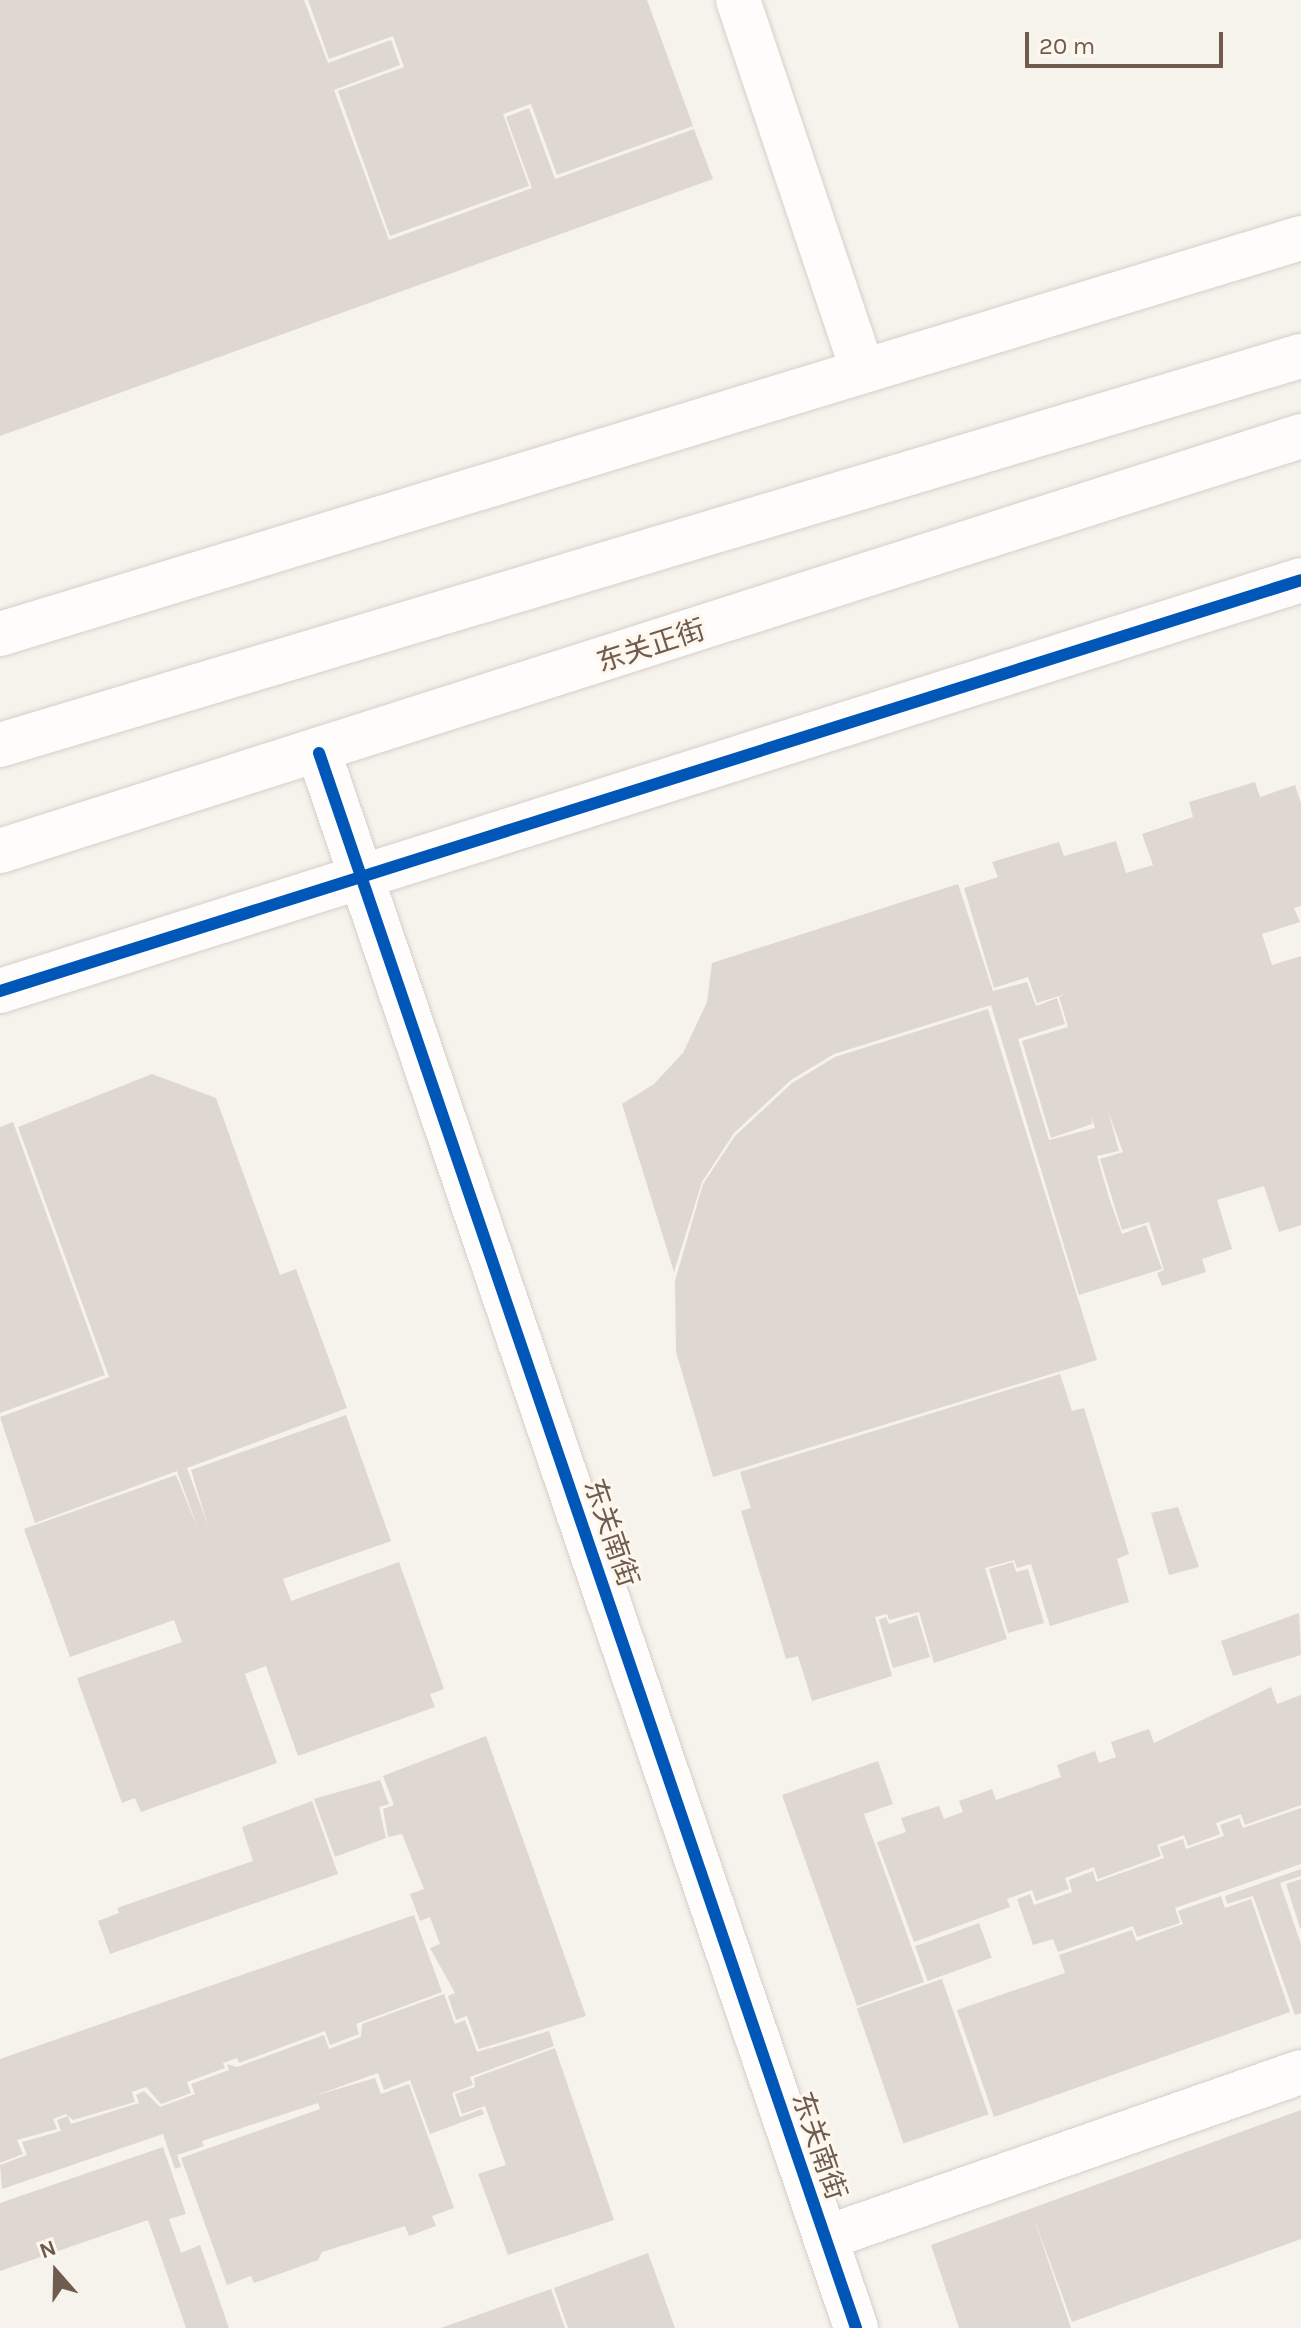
<!DOCTYPE html>
<html>
<head>
<meta charset="utf-8">
<style>
	body { margin:0 }
	#map { position:relative; width:1301px; height:2328px; overflow:hidden; background:#f6f2ec; font-family:Karla,"Noto Sans SC",sans-serif }
	div>[style] { position:absolute }
	[style*='--x'] { left:calc(var(--x)*1px); top:calc(var(--y)*1px); width:calc(var(--w)*1px); rotate:calc(var(--a)*1deg) }
	.building>* { inset:0; background:#dfd8d2; transform-origin:0 0 }
	.roads { filter:drop-shadow(0 0 2px #d5cfca) drop-shadow(0 0 2px #d5cfca) }
	.street>* { height:44px; margin:-22px; padding:0 22px; transform-origin:22px; border-radius:22px; background:#fefdfc }
	.secondary>* { height:44px; margin:-22px; padding:0 22px; transform-origin:22px; border-radius:22px; background:#fefdfc }
	.cycleway>* { height:12px; margin:-6px; padding:0 6px; transform-origin:6px; border-radius:6px; background:#0057b8 }
	span { translate:-50% -50%; white-space:nowrap; text-align:center; line-height:1.15; -webkit-text-stroke:6px #fdf7ee; paint-order:stroke }
	.street-label { font-size:28px; color:#705b4f }
	.north { position:absolute; left:16px; top:2232px; width:80px; height:80px; -webkit-text-stroke:6px #fdf7ee; paint-order:stroke; rotate:340deg; font-size:22px; font-weight:700; line-height:32px; text-align:center; color:#705b4f }
	.north::after { content:''; display:block; margin:auto; width:28px; height:36px; background:#705b4f; clip-path:polygon(50% 0,100% 100%,50% 72%,0 100%) }
	.scale { position:absolute; left:1025px; top:32px; width:198px; height:36px; box-sizing:border-box; border:4px solid #705b4f; border-top:0; padding-left:10px; font-size:24px; line-height:28px; white-space:nowrap; color:#705b4f; -webkit-text-stroke:6px #fdf7ee; paint-order:stroke }
</style>
</head>
<body>
<div id="map">
	<div class="building">
		<div style="clip-path:polygon(0 0,304px 0,328px 63px,391px 40px,400px 65px,334px 90px,389px 240px,532px 188px,506px 117px,529px 108px,555px 179px,694px 129px,713px 179px,0 436px)"></div>
		<div style="clip-path:polygon(308px 0,647px 0,693px 126px,557px 175px,531px 104px,503px 114px,529px 186px,390px 236px,338px 91px,404px 67px,393px 36px,329px 59px)"></div>
		<div style="clip-path:polygon(1255px 782px,1260px 797px,1295px 785px,1301px 803px,1301px 906px,1294px 908px,1300px 922px,1262px 934px,1272px 965px,1301px 956px,1301px 1225px,1279px 1232px,1264px 1186px,1217px 1200px,1232px 1249px,1202px 1259px,1206px 1272px,1162px 1286px,1157px 1273px,1164px 1270px,1149px 1222px,1122px 1230px,1100px 1159px,1123px 1152px,1108px 1111px,1119px 1151px,1097px 1156px,1109px 1198px,1122px 1234px,1146px 1225px,1162px 1269px,1079px 1295px,991px 1005px,834px 1054px,791px 1080px,734px 1133px,702px 1182px,674px 1272px,622px 1104px,654px 1084px,683px 1053px,707px 1002px,712px 963px,958px 884px,993px 991px,1027px 982px,1036px 1006px,1057px 998px,1065px 1024px,1018px 1039px,1049px 1140px,1095px 1128px,1091px 1117px,1092px 1124px,1051px 1138px,1022px 1041px,1068px 1027px,1059px 997px,1065px 994px,1037px 1003px,1028px 977px,994px 988px,964px 888px,998px 877px,992px 862px,1059px 842px,1064px 856px,1116px 841px,1126px 873px,1153px 865px,1142px 834px,1193px 817px,1189px 802px)"></div>
		<div style="clip-path:polygon(988px 1009px,1097px 1360px,713px 1477px,676px 1352px,675px 1281px,703px 1184px,735px 1136px,792px 1083px,835px 1057px)"></div>
		<div style="clip-path:polygon(152px 1074px,216px 1098px,280px 1275px,296px 1269px,347px 1408px,187px 1468px,208px 1526px,191px 1470px,346px 1415px,391px 1541px,283px 1579px,291px 1601px,399px 1562px,444px 1689px,430px 1694px,435px 1707px,298px 1756px,266px 1666px,245px 1674px,277px 1763px,141px 1812px,135px 1798px,122px 1803px,77px 1678px,182px 1642px,174px 1620px,70px 1657px,24px 1529px,176px 1475px,198px 1529px,177px 1471px,35px 1523px,0 1417px,109px 1377px,18px 1127px)"></div>
		<div style="clip-path:polygon(13px 1122px,105px 1375px,0 1413px,0 1127px)"></div>
		<div style="clip-path:polygon(1060px 1374px,1072px 1411px,1084px 1408px,1129px 1554px,1117px 1559px,1129px 1602px,1050px 1626px,1031px 1564px,1017px 1568px,1014px 1560px,985px 1568px,1007px 1639px,934px 1663px,919px 1612px,889px 1620px,887px 1614px,875px 1617px,892px 1676px,812px 1701px,798px 1656px,786px 1659px,741px 1511px,751px 1508px,740px 1472px)"></div>
		<div style="clip-path:polygon(1178px 1507px,1199px 1567px,1169px 1575px,1151px 1513px)"></div>
		<div style="clip-path:polygon(1013px 1562px,1016px 1572px,1028px 1569px,1044px 1623px,1008px 1633px,989px 1569px)"></div>
		<div style="clip-path:polygon(1299px 1613px,1301px 1655px,1233px 1676px,1221px 1641px)"></div>
		<div style="clip-path:polygon(917px 1615px,930px 1657px,893px 1668px,879px 1620px,886px 1617px,889px 1624px)"></div>
		<div style="clip-path:polygon(1271px 1687px,1277px 1704px,1301px 1695px,1301px 1805px,1245px 1825px,1241px 1814px,1216px 1823px,1220px 1834px,1188px 1846px,1184px 1835px,1157px 1845px,1161px 1856px,1098px 1879px,1094px 1867px,1065px 1878px,1069px 1889px,1036px 1901px,1032px 1890px,1007px 1899px,1010px 1907px,914px 1942px,877px 1842px,906px 1832px,901px 1818px,939px 1806px,944px 1819px,963px 1812px,959px 1801px,992px 1789px,996px 1800px,1061px 1777px,1057px 1765px,1095px 1751px,1099px 1763px,1116px 1757px,1111px 1742px,1149px 1729px,1154px 1743px)"></div>
		<div style="clip-path:polygon(486px 1736px,586px 2016px,479px 2049px,467px 2016px,456px 2020px,448px 1996px,455px 1993px,430px 1948px,440px 1944px,430px 1917px,420px 1921px,410px 1894px,424px 1889px,402px 1834px,388px 1837px,383px 1809px,394px 1805px,383px 1776px)"></div>
		<div style="clip-path:polygon(878px 1761px,893px 1804px,864px 1814px,924px 1982px,857px 2006px,782px 1795px)"></div>
		<div style="clip-path:polygon(380px 1780px,389px 1804px,379px 1807px,386px 1838px,335px 1857px,314px 1799px)"></div>
		<div style="clip-path:polygon(312px 1801px,338px 1874px,110px 1954px,98px 1921px,119px 1913px,117px 1908px,253px 1861px,242px 1827px)"></div>
		<div style="clip-path:polygon(1301px 1808px,1301px 1864px,1175px 1908px,1180px 1923px,1137px 1937px,1133px 1926px,1058px 1952px,1053px 1939px,1033px 1945px,1017px 1899px,1030px 1894px,1034px 1905px,1072px 1892px,1069px 1880px,1093px 1871px,1096px 1882px,1164px 1858px,1160px 1847px,1183px 1839px,1186px 1849px,1224px 1836px,1220px 1825px,1239px 1818px,1243px 1828px)"></div>
		<div style="clip-path:polygon(1301px 1869px,1301px 1876px,1280px 1883px,1301px 1944px,1301px 2013px,1295px 2015px,1253px 1896px,1227px 1904px,1225px 1896px)"></div>
		<div style="clip-path:polygon(1301px 1879px,1301px 1928px,1300px 1928px,1286px 1884px)"></div>
		<div style="clip-path:polygon(1221px 1896px,1225px 1908px,1251px 1899px,1290px 2012px,994px 2117px,957px 2010px,1065px 1973px,1059px 1955px,1132px 1930px,1136px 1941px,1183px 1924px,1178px 1911px)"></div>
		<div style="clip-path:polygon(414px 1915px,442px 1992px,356px 2024px,359px 2034px,330px 2045px,325px 2031px,239px 2063px,237px 2058px,223px 2063px,225px 2068px,187px 2082px,191px 2093px,161px 2104px,146px 2087px,132px 2092px,135px 2102px,73px 2120px,66px 2114px,53px 2119px,57px 2129px,17px 2140px,23px 2154px,0 2163px,0 2059px)"></div>
		<div style="left:979px;top:1923px;width:37px;height:68px;rotate:70deg"></div>
		<div style="left:942px;top:1979px;width:143px;height:90px;rotate:71deg"></div>
		<div style="clip-path:polygon(444px 1994px,455px 2024px,465px 2020px,477px 2052px,549px 2031px,554px 2046px,470px 2077px,473px 2085px,452px 2093px,460px 2117px,482px 2109px,484px 2114px,430px 2134px,410px 2080px,384px 2090px,378px 2073px,314px 2096px,375px 2078px,381px 2094px,409px 2084px,454px 2208px,432px 2216px,436px 2226px,409px 2236px,405px 2226px,322px 2252px,318px 2260px,254px 2283px,251px 2276px,227px 2285px,181px 2158px,320px 2109px,318px 2103px,202px 2141px,204px 2146px,177px 2155px,181px 2167px,175px 2169px,163px 2134px,2px 2189px,0 2165px,27px 2155px,22px 2142px,61px 2131px,57px 2120px,68px 2116px,71px 2124px,139px 2103px,136px 2095px,144px 2091px,160px 2107px,195px 2094px,191px 2084px,229px 2070px,227px 2064px,237px 2067px,324px 2035px,329px 2049px,361px 2037px,362px 2024px)"></div>
		<div style="clip-path:polygon(555px 2048px,614px 2220px,508px 2255px,478px 2174px,506px 2165px,485px 2106px,462px 2114px,455px 2094px,475px 2087px,474px 2078px)"></div>
		<div style="clip-path:polygon(1301px 2110px,1301px 2239px,1072px 2322px,1033px 2216px,1071px 2328px,959px 2328px,931px 2245px)"></div>
		<div style="clip-path:polygon(163px 2147px,186px 2214px,169px 2219px,181px 2253px,200px 2245px,229px 2328px,186px 2328px,148px 2220px,0 2271px,0 2203px)"></div>
		<div style="clip-path:polygon(648px 2253px,675px 2328px,568px 2328px,554px 2288px)"></div>
		<div style="clip-path:polygon(551px 2289px,565px 2328px,441px 2328px)"></div>
	</div>
	<div class="roads">
		<div class="street">
			<div style="--x:738;--y:0;--w:391;--a:71.4"></div>
			<div style="--x:825;--y:2238;--w:504;--a:-19.23"></div>
		</div>
		<div class="secondary">
			<div style="--x:0;--y:634;--w:1360;--a:-16.93"></div>
			<div style="--x:0;--y:745;--w:1358;--a:-16.65"></div>
			<div style="--x:319;--y:753;--w:1664;--a:71.17"></div>
			<div style="--x:0;--y:851;--w:1366;--a:-17.69"></div>
			<div style="--x:0;--y:991;--w:1364;--a:-17.53"></div>
		</div>
	</div>
	<div class="cycleway">
		<div style="--x:319;--y:753;--w:1664;--a:71.17"></div>
		<div style="--x:0;--y:991;--w:1364;--a:-17.53"></div>
	</div>
	<div class="street-label">
		<span style="left:651px;top:646px;rotate:-18deg">东关正街</span>
		<span style="left:611px;top:1533px;rotate:71deg">东关南街</span>
		<span style="left:819px;top:2146px;rotate:71deg">东关南街</span>
	</div>
	<div class="north">N</div>
	<div class="scale">20 m</div>
</div>
</body>
</html>
